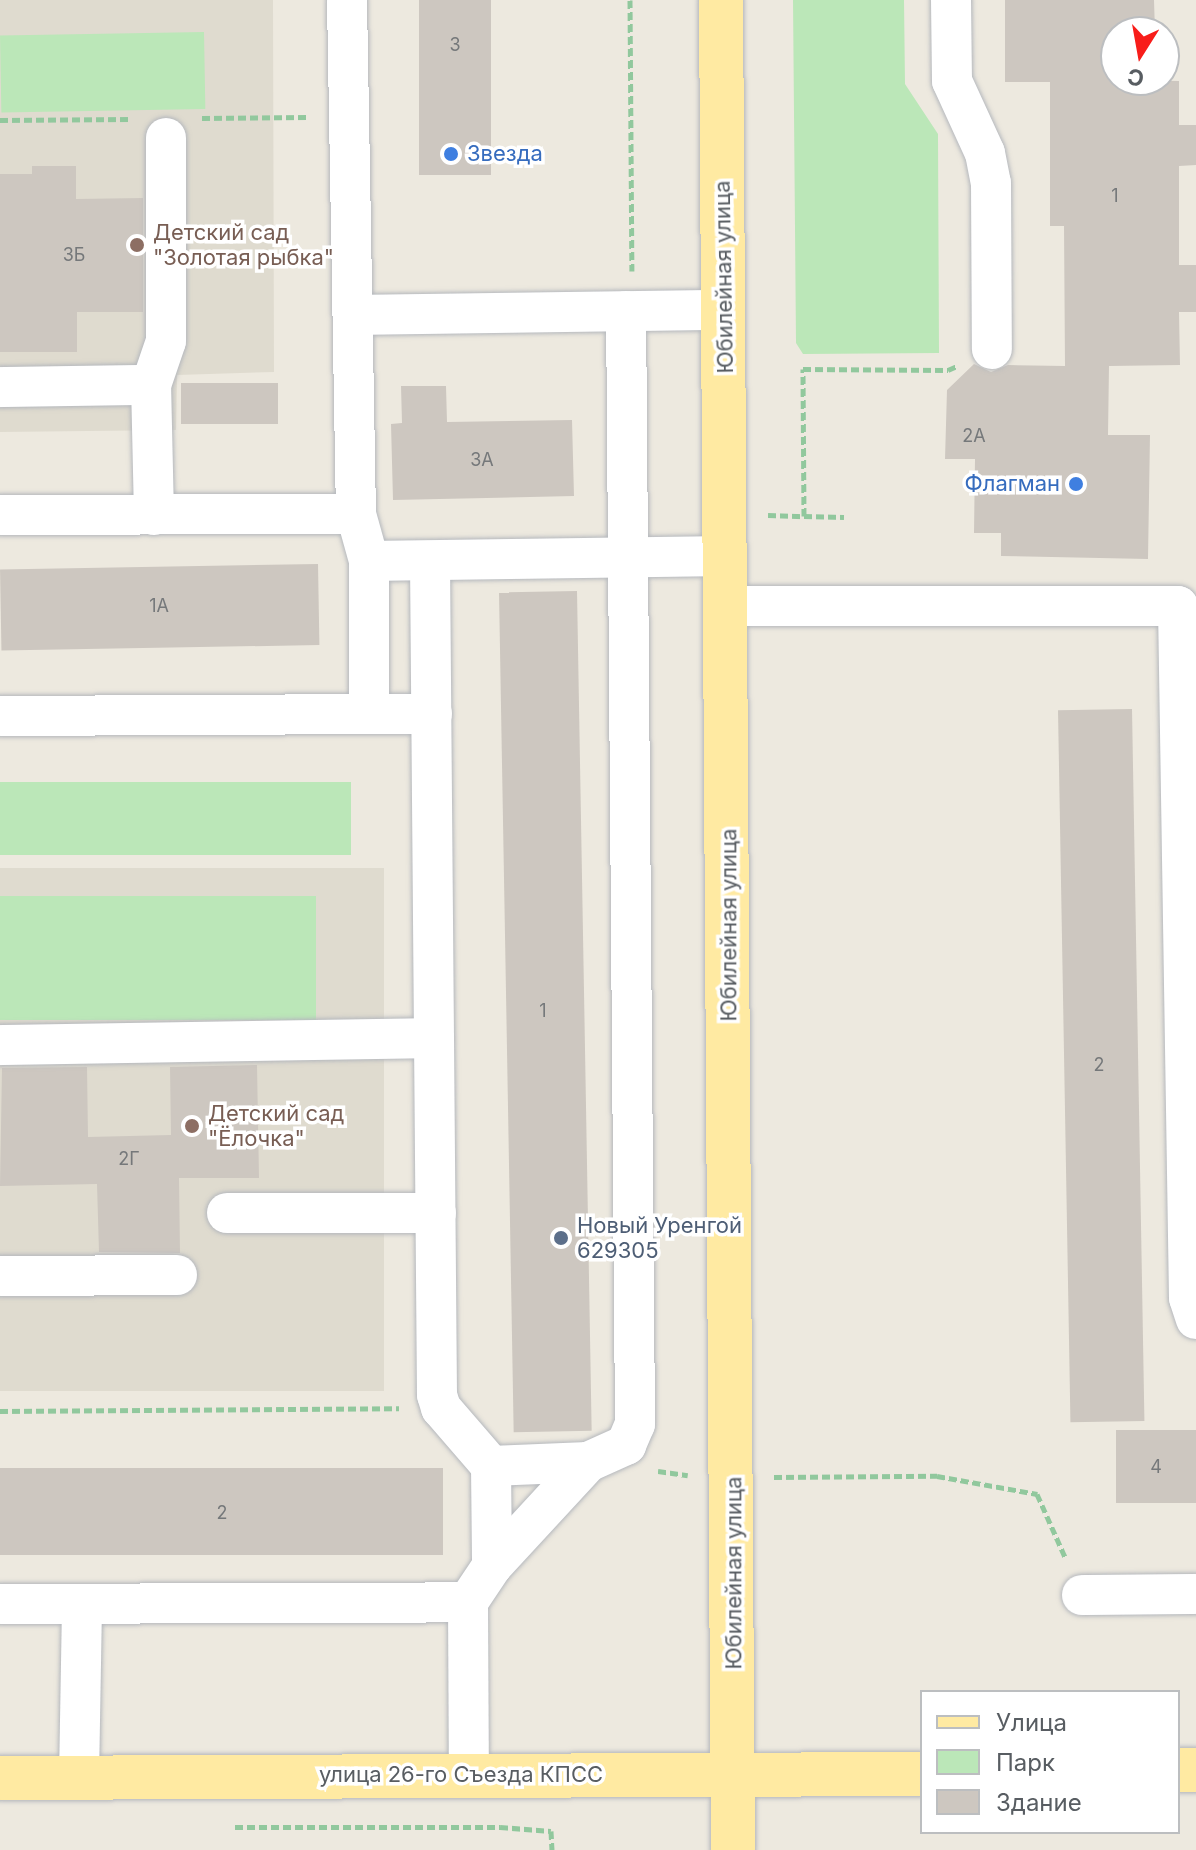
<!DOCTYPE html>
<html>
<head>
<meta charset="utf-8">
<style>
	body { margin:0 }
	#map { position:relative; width:1196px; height:1850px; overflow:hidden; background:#ede9df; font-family:Inter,sans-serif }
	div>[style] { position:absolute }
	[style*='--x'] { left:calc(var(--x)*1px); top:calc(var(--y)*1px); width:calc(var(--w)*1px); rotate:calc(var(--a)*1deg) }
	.education>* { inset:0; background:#dfdbcf; transform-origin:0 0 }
	.green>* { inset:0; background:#bbe7b8; transform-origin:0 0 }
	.building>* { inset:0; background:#cdc7c0; transform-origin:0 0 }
	.path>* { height:5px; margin-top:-2.5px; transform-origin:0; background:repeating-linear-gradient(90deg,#91c89d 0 8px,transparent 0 12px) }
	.roads { filter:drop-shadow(0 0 2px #b5b8bd) drop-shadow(0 0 2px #b5b8bd) }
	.minor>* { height:40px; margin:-20px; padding:0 20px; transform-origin:20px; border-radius:20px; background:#fff }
	.major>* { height:44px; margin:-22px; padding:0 22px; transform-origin:22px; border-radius:22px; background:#ffeaa2 }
	.dots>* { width:22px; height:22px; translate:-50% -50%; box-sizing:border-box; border:4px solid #fff; border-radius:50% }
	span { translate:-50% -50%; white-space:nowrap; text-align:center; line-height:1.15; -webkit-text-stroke:7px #fff; paint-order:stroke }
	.number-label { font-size:18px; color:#75787a }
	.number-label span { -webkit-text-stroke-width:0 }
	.shop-label { font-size:22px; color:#366cbe }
	.left { translate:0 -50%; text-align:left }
	.right { translate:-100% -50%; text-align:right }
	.education-label { font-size:22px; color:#785e54 }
	.street-label { font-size:22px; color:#585d62 }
	.service-label { font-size:22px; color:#4e5e75 }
	.legend { position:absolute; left:920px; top:1690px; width:260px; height:144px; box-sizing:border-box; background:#fff; border:2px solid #bcbec0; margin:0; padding:10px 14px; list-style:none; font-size:24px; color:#585d62 }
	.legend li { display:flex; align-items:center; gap:16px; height:40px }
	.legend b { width:40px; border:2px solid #bcbec0 }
	.north { position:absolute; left:1100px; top:16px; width:80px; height:80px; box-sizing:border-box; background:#fff; border:2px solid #bcbec0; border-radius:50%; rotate:191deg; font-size:22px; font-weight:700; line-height:32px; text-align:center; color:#585d62 }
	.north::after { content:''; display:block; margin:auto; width:28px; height:36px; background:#f81d1a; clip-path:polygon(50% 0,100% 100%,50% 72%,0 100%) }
</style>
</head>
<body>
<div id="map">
	<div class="education">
		<div style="clip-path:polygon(0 0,273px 0,274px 372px,177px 375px,176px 430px,0 432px)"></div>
		<div style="left:384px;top:868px;width:523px;height:384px;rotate:90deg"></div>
	</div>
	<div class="green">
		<div style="clip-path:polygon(793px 0,904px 0,905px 84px,938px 134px,939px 353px,803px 354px,796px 343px)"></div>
		<div style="left:204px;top:32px;width:77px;height:204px;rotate:89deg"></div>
		<div style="left:351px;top:782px;width:73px;height:351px;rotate:90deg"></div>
		<div style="left:316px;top:896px;width:124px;height:316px;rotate:90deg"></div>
	</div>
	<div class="building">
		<div style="left:419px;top:0;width:72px;height:175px"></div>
		<div style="clip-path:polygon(1005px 0,1154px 0,1155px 32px,1116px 32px,1116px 80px,1179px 81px,1179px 125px,1196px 125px,1196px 165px,1179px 166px,1179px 265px,1196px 265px,1196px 312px,1179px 312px,1180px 365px,1109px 366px,1108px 435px,1150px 435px,1148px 559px,1001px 556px,1001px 533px,974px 533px,975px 459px,945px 459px,947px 390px,974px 364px,991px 372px,1008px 365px,1065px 366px,1064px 226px,1050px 226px,1050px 82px,1005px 82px)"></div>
		<div style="clip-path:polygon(32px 166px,76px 166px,76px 199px,143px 198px,143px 312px,77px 312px,77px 352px,0 352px,0 174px,32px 174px)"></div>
		<div style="left:278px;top:383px;width:41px;height:97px;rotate:90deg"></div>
		<div style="clip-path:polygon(401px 386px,446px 386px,447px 422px,572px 420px,574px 496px,393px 500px,391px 424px,402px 423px)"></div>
		<div style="left:318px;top:564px;width:81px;height:318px;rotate:89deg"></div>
		<div style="left:577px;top:591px;width:840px;height:78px;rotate:89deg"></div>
		<div style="left:1132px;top:709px;width:712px;height:74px;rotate:89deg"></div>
		<div style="clip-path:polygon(257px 1065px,259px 1178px,179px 1178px,180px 1253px,99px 1252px,97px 1184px,0 1186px,2px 1068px,87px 1067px,88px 1137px,171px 1135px,170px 1067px)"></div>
		<div style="left:1116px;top:1430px;width:80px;height:73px"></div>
		<div style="left:443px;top:1468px;width:87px;height:443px;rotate:90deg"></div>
	</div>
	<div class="path">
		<div style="--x:630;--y:0;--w:271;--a:89.6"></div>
		<div style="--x:202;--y:118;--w:106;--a:-0.5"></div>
		<div style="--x:0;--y:120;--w:132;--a:-0.4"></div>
		<div style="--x:768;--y:515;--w:36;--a:2"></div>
		<div style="--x:804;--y:516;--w:147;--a:-90.4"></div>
		<div style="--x:803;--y:369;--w:145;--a:0.4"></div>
		<div style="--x:948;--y:370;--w:10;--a:-24"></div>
		<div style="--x:804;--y:516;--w:40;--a:1.4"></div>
		<div style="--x:0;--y:1411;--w:399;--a:-0.4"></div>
		<div style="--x:658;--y:1471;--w:30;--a:8"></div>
		<div style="--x:774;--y:1477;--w:163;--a:-0.4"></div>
		<div style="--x:937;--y:1476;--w:102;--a:10.2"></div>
		<div style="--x:1037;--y:1494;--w:69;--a:66"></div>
		<div style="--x:235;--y:1827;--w:265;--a:0"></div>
		<div style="--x:500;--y:1827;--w:51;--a:4.5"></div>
		<div style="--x:551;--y:1831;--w:19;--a:87"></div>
	</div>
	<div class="roads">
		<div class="minor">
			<div style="--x:347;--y:0;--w:514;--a:89"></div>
			<div style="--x:951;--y:0;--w:81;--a:89.3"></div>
			<div style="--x:952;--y:81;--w:79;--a:65.4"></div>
			<div style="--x:985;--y:153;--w:31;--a:79"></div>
			<div style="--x:991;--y:183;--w:166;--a:89.7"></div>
			<div style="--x:353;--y:315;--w:372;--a:-0.8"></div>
			<div style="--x:0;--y:387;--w:151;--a:-0.8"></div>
			<div style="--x:0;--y:515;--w:356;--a:-0.2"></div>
			<div style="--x:356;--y:514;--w:49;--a:74.5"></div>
			<div style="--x:369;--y:561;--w:357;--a:-0.8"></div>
			<div style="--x:154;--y:515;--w:130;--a:-91.3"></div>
			<div style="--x:151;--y:385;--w:46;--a:-71.2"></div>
			<div style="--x:166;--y:341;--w:203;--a:-90"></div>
			<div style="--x:369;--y:561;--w:153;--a:90"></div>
			<div style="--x:430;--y:561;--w:834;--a:89.52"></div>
			<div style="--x:437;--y:1395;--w:14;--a:73"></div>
			<div style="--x:441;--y:1408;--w:77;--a:49.2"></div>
			<div style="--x:491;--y:1466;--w:100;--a:89.4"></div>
			<div style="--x:727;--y:606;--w:451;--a:0"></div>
			<div style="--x:1178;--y:606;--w:692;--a:89.09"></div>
			<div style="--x:1189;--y:1298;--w:22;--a:72"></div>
			<div style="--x:0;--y:716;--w:432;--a:-0.3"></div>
			<div style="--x:0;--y:1045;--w:434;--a:-0.9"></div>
			<div style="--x:227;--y:1213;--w:209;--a:0"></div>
			<div style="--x:0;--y:1276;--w:177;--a:-0.3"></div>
			<div style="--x:491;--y:1466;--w:97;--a:-2.4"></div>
			<div style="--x:588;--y:1462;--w:42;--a:-24.1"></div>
			<div style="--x:626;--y:1445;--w:23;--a:-67"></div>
			<div style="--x:635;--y:1424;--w:1113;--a:-90.46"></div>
			<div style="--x:1082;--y:1595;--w:114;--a:-0.5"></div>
			<div style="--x:468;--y:1602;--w:173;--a:89.7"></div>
			<div style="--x:0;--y:1604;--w:468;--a:-0.2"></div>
			<div style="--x:468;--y:1602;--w:43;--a:-56.3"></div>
			<div style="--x:492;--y:1566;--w:142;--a:-47.3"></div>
			<div style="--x:79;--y:1778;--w:174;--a:-89"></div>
		</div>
		<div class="major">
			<div style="--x:721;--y:0;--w:1850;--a:89.63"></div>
			<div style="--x:1178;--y:1770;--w:18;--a:0"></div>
			<div style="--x:0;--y:1778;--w:922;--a:-0.25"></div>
		</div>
	</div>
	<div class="dots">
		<div style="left:451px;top:154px;background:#3f7fe0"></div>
		<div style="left:137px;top:245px;background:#8d6e63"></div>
		<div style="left:1076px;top:484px;background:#3f7fe0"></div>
		<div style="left:192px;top:1126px;background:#8d6e63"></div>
		<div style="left:561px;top:1238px;background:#5c6f8a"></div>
	</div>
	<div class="number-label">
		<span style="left:455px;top:45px">3</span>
		<span style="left:1115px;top:196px">1</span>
		<span style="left:74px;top:255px">3Б</span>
		<span style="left:974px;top:436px">2А</span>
		<span style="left:482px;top:460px">3А</span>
		<span style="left:159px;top:606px">1А</span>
		<span style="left:543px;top:1011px">1</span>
		<span style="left:1099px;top:1065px">2</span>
		<span style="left:129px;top:1159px">2Г</span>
		<span style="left:1156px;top:1467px">4</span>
		<span style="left:222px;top:1513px">2</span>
	</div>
	<div class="shop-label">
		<span class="left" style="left:467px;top:154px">Звезда</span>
		<span class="right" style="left:1060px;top:484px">Флагман</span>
	</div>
	<div class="education-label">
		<span class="left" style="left:153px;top:245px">Детский сад<br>"Золотая рыбка"</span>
		<span class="left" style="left:208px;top:1126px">Детский сад<br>"Ёлочка"</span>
	</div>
	<div class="street-label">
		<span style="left:724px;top:277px;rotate:-91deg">Юбилейная улица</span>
		<span style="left:729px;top:925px;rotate:-90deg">Юбилейная улица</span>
		<span style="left:734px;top:1573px;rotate:-90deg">Юбилейная улица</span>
		<span style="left:461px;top:1775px">улица 26-го Съезда КПСС</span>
	</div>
	<div class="service-label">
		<span class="left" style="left:577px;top:1238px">Новый Уренгой<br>629305</span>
	</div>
	<ul class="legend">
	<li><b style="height:10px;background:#ffeaa2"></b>Улица</li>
	<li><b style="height:22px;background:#bbe7b8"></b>Парк</li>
	<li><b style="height:22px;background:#cdc7c0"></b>Здание</li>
	</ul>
	<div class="north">С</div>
</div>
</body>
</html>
